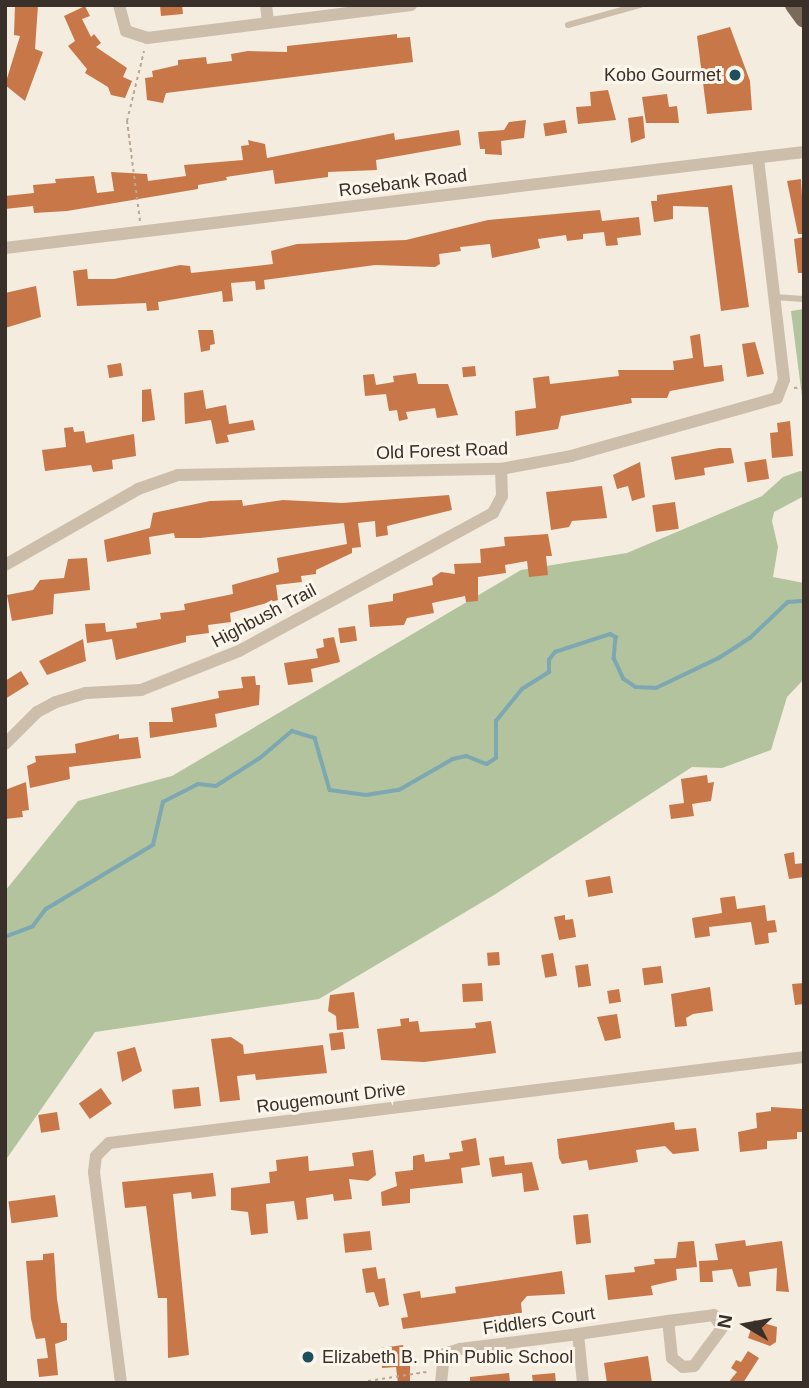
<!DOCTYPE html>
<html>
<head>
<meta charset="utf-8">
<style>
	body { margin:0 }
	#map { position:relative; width:809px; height:1388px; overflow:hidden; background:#f3ecdf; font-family:Helvetica,sans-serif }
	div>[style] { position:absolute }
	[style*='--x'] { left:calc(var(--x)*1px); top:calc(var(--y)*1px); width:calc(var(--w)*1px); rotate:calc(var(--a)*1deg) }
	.green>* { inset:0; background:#b2c39e }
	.stream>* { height:3.5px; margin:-1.75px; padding:0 1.75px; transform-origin:1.75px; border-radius:1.75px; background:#7da8b1 }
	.building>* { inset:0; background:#c87748; transform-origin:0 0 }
	.path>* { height:2px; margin-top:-1px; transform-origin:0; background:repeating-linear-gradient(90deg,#b8a894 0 3.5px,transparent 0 7px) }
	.service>* { height:6px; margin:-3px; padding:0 3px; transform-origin:3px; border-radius:3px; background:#ccbeaa }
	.minor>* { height:12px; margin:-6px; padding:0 6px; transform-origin:6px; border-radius:6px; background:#ccbeaa }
	.primary>* { height:18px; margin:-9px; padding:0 9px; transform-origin:9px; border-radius:9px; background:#7b6a5a }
	.dots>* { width:19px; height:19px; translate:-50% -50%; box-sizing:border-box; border:4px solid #fbf5eb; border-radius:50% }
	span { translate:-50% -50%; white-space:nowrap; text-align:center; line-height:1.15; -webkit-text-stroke:6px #fbf5eb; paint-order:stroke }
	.poi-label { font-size:18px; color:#39302a }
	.right { translate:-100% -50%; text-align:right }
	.left { translate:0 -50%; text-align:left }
	.street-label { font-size:18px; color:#39302a }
	.frame { position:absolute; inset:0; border:7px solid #39302a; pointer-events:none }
	.north { position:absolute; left:711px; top:1290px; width:70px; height:70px; -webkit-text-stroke:5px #fbf5eb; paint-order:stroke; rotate:280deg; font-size:19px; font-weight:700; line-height:28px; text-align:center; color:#39302a }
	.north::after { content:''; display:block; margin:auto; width:24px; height:32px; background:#39302a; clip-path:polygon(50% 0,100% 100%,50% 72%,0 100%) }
</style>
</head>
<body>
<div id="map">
	<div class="green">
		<div style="clip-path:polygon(804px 309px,804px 412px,791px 311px)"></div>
		<div style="clip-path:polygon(800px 471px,804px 472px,804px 496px,774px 512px,772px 521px,778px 547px,773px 577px,804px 583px,804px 679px,787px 697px,771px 750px,722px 768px,692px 767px,494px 895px,319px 999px,95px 1032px,5px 1161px,5px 891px,78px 801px,172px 776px,521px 570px,627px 553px,762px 496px,783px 477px)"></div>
	</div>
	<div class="stream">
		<div style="--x:5;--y:937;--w:30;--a:-21"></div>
		<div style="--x:33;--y:926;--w:21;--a:-53"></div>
		<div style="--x:46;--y:909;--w:125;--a:-30.9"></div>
		<div style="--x:153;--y:845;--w:44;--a:-76.9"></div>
		<div style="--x:163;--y:802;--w:39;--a:-27"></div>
		<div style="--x:198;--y:784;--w:18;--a:6"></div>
		<div style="--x:216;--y:786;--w:52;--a:-32.5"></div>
		<div style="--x:260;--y:758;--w:42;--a:-40.2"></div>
		<div style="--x:292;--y:731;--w:24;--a:17"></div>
		<div style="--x:315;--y:738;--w:54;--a:73.9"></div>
		<div style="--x:330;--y:790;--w:36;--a:8"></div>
		<div style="--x:366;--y:795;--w:33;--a:-9"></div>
		<div style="--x:399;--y:790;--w:62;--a:-29.9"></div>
		<div style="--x:453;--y:759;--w:13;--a:-13"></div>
		<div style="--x:466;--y:756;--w:22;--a:21"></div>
		<div style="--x:487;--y:764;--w:11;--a:-34"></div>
		<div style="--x:496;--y:758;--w:37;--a:-90"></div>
		<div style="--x:496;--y:721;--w:41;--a:-50.9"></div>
		<div style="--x:522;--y:689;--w:32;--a:-32"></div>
		<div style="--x:549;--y:672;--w:12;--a:-90"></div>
		<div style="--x:549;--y:660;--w:10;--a:-53"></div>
		<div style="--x:555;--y:652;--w:58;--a:-18.1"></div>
		<div style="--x:610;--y:634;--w:7;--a:27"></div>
		<div style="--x:616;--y:637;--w:21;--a:95"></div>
		<div style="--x:614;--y:658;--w:23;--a:65"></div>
		<div style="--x:624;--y:679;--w:14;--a:34"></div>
		<div style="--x:636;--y:687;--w:20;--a:3"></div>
		<div style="--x:656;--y:688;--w:70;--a:-25.5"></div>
		<div style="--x:719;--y:658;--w:37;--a:-33"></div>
		<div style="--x:750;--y:638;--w:52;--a:-43.5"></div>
		<div style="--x:788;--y:602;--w:16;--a:-4"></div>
	</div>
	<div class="building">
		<div style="clip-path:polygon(15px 5px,38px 5px,35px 49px,43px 52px,25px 101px,5px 85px,20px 36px,14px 35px)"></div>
		<div style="clip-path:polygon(160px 5px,182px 5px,183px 14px,161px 16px)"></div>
		<div style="clip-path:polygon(85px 6px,90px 16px,82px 19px,91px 37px,94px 34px,101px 43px,96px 47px,127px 68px,123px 77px,132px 81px,125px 98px,111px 95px,108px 87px,85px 73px,87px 69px,68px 46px,75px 41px,64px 16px)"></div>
		<div style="clip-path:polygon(730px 27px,750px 81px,752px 110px,707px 114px,697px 36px)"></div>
		<div style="clip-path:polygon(397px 34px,397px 38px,410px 37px,413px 62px,166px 93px,163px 103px,147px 100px,145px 78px,153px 77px,152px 71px,178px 65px,178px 60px,206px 57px,207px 64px,232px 61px,231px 54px,248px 51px,287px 52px,287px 46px)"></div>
		<div style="clip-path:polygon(608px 90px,616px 120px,578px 124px,576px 107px,591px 106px,590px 92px)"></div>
		<div style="clip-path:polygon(667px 94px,669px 107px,677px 106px,679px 123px,646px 123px,642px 97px)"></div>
		<div style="clip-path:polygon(643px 116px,645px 138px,631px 143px,628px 118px)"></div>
		<div style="clip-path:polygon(526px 120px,524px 138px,501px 141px,502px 155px,485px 154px,485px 149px,480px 149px,478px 132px,504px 130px,509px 122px)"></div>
		<div style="left:565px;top:120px;width:13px;height:22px;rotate:81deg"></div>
		<div style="clip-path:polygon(459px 130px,461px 145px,376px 160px,377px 170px,328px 172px,328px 177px,275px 184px,273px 170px,226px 177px,227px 180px,198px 185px,198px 189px,67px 211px,34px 213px,33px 206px,5px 209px,5px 196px,34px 193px,33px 185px,56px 183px,55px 179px,94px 176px,97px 193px,114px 191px,111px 172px,147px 174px,148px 181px,186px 176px,184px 165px,243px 160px,241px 146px,249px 145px,248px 140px,265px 144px,267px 158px,394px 133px,395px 140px)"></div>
		<div style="clip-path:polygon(801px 179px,804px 234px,798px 234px,787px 181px)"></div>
		<div style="clip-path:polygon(732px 185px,749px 307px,721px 311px,708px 207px,673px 206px,673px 219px,654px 222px,651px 201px,657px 201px,657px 195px)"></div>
		<div style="clip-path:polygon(600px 210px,602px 221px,639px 217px,641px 235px,617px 238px,618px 245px,606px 246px,604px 232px,583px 234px,583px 239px,567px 241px,566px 235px,538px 239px,540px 248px,492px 258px,490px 244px,460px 247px,461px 251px,439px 254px,440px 264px,435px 267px,375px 265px,264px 280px,265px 289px,256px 290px,255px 281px,231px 283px,233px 301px,223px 302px,222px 291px,158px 302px,159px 310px,147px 311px,146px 303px,77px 306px,73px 271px,87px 269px,88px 279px,114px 279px,180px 265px,190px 266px,191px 273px,238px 268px,273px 264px,271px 251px,297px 244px,406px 240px,488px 220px)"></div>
		<div style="clip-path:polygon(804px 237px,804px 273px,798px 273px,794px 239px)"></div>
		<div style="clip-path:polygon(36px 286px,41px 317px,5px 328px,5px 293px)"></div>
		<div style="clip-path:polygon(198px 330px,213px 330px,215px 344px,210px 345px,210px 350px,201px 352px)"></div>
		<div style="clip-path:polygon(700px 334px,704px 367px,722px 365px,724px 381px,670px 391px,667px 398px,631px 398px,632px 403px,561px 416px,558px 429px,516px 436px,515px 411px,536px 408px,533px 378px,549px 376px,550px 384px,619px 376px,618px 370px,674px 370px,673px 361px,693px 358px,690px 336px)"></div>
		<div style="clip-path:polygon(755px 342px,764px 374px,747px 377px,742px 344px)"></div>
		<div style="left:121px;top:363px;width:13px;height:14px;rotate:81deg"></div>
		<div style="left:475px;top:366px;width:10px;height:13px;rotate:84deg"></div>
		<div style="clip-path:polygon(416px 373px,418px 384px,448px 384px,458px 415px,437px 418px,435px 408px,406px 412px,408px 419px,399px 421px,397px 410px,389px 411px,386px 394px,365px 396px,363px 375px,374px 374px,376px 385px,394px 382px,393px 376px)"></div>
		<div style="clip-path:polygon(151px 389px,155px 420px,142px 422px,142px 390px)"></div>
		<div style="clip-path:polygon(203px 390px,206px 409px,226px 405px,229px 424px,253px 420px,255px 430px,227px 435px,229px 442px,216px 444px,211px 420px,185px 424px,184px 393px)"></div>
		<div style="clip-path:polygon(790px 421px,793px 456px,772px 458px,770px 433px,778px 432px,777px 423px)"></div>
		<div style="clip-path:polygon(73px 427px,74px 432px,84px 431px,86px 443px,134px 434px,136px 456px,112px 460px,113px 469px,93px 472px,91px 465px,45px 471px,42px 450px,66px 447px,64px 428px)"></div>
		<div style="clip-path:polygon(719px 448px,731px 448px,734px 463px,704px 468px,705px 475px,675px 480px,671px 457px)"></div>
		<div style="left:766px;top:459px;width:20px;height:22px;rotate:81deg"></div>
		<div style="clip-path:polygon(640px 462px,645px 497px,632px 501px,628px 486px,617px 489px,613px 475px)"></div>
		<div style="clip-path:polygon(602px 486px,607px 518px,572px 521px,569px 527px,551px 530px,546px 492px)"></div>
		<div style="clip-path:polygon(449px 495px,452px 510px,387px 526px,388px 535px,376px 537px,375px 521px,358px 523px,361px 547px,352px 548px,352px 553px,316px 570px,316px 574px,301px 576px,302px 582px,276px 585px,278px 600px,230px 613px,231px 622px,208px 625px,209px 633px,186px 636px,186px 642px,116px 660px,112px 639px,87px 643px,85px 624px,105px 623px,106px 632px,137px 628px,136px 623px,161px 619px,160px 613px,185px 610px,184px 604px,233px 594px,232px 585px,279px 572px,277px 558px,347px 544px,344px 523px,200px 538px,175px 538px,174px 533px,149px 537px,151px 554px,107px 562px,104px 540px,150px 528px,153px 513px,210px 501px,242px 500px,243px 506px,283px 500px,342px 503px)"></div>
		<div style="left:675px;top:502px;width:27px;height:23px;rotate:82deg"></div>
		<div style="clip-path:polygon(548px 534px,552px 556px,546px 556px,548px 575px,529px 577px,527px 561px,505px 565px,506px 573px,478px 577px,478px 601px,466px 602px,465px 596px,432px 603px,434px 613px,407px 618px,404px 625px,370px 627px,368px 605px,393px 601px,393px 594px,433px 585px,432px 578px,441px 572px,455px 574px,454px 564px,481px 563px,480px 549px,505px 546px,504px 537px)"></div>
		<div style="clip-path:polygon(87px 558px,90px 590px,54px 594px,53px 614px,12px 621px,7px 595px,33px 590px,40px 580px,64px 578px,68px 559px)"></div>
		<div style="left:355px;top:626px;width:15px;height:17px;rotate:82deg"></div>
		<div style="clip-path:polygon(334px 637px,340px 662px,311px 669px,313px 682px,288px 685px,284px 663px,318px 658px,316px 649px,324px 647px,323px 639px)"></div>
		<div style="clip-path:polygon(83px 639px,86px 661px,47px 675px,39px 661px)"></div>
		<div style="clip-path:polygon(21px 671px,29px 684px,5px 699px,5px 681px)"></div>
		<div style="clip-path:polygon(255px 676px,256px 685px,260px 685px,259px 705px,215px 714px,217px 727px,150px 738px,149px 722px,173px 722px,171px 708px,219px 698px,218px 691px,243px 688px,241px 677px)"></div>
		<div style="clip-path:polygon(119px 734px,119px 739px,138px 737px,141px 758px,69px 767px,70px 779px,30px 788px,27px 766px,36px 762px,35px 756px,76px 753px,75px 744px)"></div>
		<div style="clip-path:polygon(707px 775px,708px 783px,714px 782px,711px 801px,692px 804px,694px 816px,671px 819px,669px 805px,684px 803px,681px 779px)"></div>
		<div style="clip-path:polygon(26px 782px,29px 810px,22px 811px,23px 817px,5px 819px,5px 790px)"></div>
		<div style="clip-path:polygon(794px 852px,795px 864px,804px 863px,804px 877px,789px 879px,784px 854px)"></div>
		<div style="left:610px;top:876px;width:17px;height:25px;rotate:80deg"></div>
		<div style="clip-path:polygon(735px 896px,737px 909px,765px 905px,767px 921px,775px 920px,777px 932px,768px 933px,769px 943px,755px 945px,751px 922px,709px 927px,710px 936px,695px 938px,692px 918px,722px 913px,720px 898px)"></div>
		<div style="clip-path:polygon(565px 915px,565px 920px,573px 919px,576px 937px,559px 940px,554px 917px)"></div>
		<div style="left:499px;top:952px;width:13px;height:12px;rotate:86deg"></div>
		<div style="left:553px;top:953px;width:23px;height:12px;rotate:80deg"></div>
		<div style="left:588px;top:964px;width:22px;height:13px;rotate:82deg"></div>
		<div style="left:661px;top:966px;width:17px;height:19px;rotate:83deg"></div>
		<div style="left:482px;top:983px;width:18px;height:20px;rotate:87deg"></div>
		<div style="clip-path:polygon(804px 983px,804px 1004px,795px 1005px,792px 984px)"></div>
		<div style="clip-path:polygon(710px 987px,713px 1011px,693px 1014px,686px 1018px,687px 1026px,675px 1027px,671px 994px)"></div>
		<div style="left:619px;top:989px;width:13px;height:12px;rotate:81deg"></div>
		<div style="clip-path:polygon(354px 992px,359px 1028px,337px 1030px,336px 1016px,328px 1011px,330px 995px)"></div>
		<div style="clip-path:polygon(617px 1014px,621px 1038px,605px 1041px,597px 1017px)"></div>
		<div style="clip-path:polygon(409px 1018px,409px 1022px,418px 1021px,420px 1032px,476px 1028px,475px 1023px,491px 1021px,496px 1053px,424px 1062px,381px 1060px,377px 1029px,401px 1026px,400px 1019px)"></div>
		<div style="left:343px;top:1032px;width:17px;height:14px;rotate:83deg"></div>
		<div style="clip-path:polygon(231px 1037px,243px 1045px,244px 1054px,323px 1045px,327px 1073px,256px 1080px,255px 1074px,237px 1076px,240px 1100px,220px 1102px,211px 1039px)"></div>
		<div style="clip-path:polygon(135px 1047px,142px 1071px,122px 1082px,117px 1052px)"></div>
		<div style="left:199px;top:1087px;width:19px;height:27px;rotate:84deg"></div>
		<div style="left:101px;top:1088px;width:19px;height:27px;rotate:55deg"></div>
		<div style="clip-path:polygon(771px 1107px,803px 1109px,804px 1132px,797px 1132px,797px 1139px,767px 1141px,767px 1149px,740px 1152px,738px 1132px,757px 1128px,756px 1113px,771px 1111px)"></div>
		<div style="left:57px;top:1112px;width:18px;height:19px;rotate:81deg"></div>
		<div style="clip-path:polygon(674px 1122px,675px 1130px,696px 1128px,699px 1151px,673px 1154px,665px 1146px,636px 1150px,638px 1162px,589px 1170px,587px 1160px,562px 1164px,559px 1158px,557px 1139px)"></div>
		<div style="clip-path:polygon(476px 1138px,480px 1165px,461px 1168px,463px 1183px,410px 1189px,410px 1203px,382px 1206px,381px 1192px,397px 1186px,395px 1172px,413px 1170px,413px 1156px,424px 1154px,425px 1162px,450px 1159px,449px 1153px,463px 1151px,461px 1141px)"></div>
		<div style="clip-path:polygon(373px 1150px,376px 1175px,368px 1181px,349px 1179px,352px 1199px,334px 1201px,333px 1194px,306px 1198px,308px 1219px,297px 1220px,294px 1201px,266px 1204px,268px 1233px,251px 1235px,248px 1212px,231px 1210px,231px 1188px,270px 1183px,269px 1172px,277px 1171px,276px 1160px,308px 1156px,309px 1171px,354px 1166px,352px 1153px)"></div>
		<div style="clip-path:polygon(504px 1156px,505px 1165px,532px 1162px,539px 1190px,524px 1192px,522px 1173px,492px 1177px,489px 1158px)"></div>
		<div style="clip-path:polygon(213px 1173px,216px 1196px,192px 1199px,191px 1192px,173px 1194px,189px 1355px,168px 1358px,167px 1298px,158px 1298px,146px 1206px,125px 1208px,122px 1182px)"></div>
		<div style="left:55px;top:1195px;width:22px;height:47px;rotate:82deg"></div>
		<div style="left:588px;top:1214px;width:29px;height:15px;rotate:84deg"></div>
		<div style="left:370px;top:1231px;width:19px;height:27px;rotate:84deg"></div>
		<div style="clip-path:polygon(745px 1240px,746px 1246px,782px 1241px,789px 1292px,776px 1291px,777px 1268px,749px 1272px,751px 1286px,738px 1287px,732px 1269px,712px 1271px,713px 1282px,700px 1282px,699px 1261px,718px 1260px,715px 1244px)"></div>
		<div style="clip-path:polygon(694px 1241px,697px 1267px,676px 1269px,677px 1280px,651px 1286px,653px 1295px,608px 1300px,605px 1275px,635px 1272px,634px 1267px,655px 1264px,654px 1259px,676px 1258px,678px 1242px)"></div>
		<div style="clip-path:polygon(54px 1253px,57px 1299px,61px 1323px,67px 1323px,67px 1340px,55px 1344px,58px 1375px,39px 1377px,37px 1359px,48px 1358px,45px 1338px,36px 1339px,31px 1319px,26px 1261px,43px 1260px,43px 1254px)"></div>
		<div style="clip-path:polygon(376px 1267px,378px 1279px,385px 1278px,389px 1305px,379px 1307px,374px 1292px,366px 1293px,362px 1269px)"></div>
		<div style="clip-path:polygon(562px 1271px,565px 1294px,527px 1296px,521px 1303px,522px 1313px,403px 1329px,401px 1318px,408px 1317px,403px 1294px,420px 1291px,421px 1298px,456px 1293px,455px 1287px)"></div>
		<div style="clip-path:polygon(754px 1320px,777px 1327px,776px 1342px,770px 1346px,748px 1338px)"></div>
		<div style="clip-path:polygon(403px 1345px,405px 1358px,410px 1357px,410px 1383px,398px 1383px,396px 1367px,382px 1368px,381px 1348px)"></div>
		<div style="clip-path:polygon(748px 1351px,759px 1358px,743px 1383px,728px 1383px,737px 1372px,731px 1368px,736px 1360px,741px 1362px)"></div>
		<div style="clip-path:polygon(648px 1356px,652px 1383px,607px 1383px,604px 1363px)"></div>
		<div style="clip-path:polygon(509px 1373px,510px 1383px,470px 1383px,470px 1377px)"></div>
		<div style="clip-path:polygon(555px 1373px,556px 1383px,533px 1383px,532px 1375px)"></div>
	</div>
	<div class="path">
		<div style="--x:140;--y:221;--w:101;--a:-97.4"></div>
		<div style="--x:127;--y:121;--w:72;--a:-76.3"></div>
		<div style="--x:794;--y:388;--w:10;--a:-6"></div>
		<div style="--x:368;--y:1381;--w:59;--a:-8.8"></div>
	</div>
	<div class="service">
		<div style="--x:568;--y:25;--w:75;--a:-15.5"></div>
		<div style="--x:774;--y:297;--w:30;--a:4"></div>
	</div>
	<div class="minor">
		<div style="--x:119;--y:5;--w:27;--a:75"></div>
		<div style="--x:126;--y:31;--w:22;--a:18"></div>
		<div style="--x:147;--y:38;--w:266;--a:-7.1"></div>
		<div style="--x:266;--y:5;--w:17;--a:83"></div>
		<div style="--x:5;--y:248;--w:805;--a:-6.85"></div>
		<div style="--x:5;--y:565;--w:153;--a:-29.7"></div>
		<div style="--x:138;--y:489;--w:42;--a:-19.3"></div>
		<div style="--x:178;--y:475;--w:323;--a:-1.1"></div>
		<div style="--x:501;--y:469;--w:71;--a:-10.5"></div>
		<div style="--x:571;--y:456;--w:214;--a:-15.7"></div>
		<div style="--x:777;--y:398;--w:19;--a:-69"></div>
		<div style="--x:784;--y:380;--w:224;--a:-96.7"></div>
		<div style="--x:5;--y:744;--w:45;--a:-45"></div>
		<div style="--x:37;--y:712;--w:21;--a:-28"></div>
		<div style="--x:56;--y:702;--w:31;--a:-17"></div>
		<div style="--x:86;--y:693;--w:55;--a:-3.1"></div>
		<div style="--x:141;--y:690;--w:105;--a:-21.7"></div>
		<div style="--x:239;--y:651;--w:289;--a:-28.5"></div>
		<div style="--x:493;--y:513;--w:19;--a:-62"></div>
		<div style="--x:502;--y:496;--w:27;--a:-92"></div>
		<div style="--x:578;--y:1334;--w:49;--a:84.2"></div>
		<div style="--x:121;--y:1383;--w:213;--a:-97.3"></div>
		<div style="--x:94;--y:1172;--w:16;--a:-83"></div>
		<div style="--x:96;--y:1156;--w:18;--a:-45"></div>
		<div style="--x:109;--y:1143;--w:700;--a:-7.05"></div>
		<div style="--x:441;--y:1383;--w:29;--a:-84"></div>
		<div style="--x:444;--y:1354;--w:17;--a:-17"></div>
		<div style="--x:460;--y:1349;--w:119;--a:-7.2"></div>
		<div style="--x:578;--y:1334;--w:91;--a:-8.2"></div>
		<div style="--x:668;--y:1321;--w:46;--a:-7.4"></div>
		<div style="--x:714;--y:1315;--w:15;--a:58"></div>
		<div style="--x:722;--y:1328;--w:47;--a:126.4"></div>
		<div style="--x:694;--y:1366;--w:11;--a:175"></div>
		<div style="--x:683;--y:1367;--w:14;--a:-141"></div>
		<div style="--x:672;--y:1358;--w:37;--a:-96"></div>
	</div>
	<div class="primary">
		<div style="--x:794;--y:5;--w:17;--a:54"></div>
	</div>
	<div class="dots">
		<div style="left:735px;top:75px;background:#1e505c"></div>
		<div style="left:308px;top:1357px;background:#1e505c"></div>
	</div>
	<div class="poi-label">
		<span class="right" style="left:721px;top:75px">Kobo Gourmet</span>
		<span class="left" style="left:322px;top:1357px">Elizabeth B. Phin Public School</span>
	</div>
	<div class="street-label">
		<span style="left:403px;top:183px;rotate:-7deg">Rosebank Road</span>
		<span style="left:442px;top:451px;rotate:-2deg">Old Forest Road</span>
		<span style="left:264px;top:616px;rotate:-28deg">Highbush Trail</span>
		<span style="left:331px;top:1098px;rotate:-7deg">Rougemount Drive</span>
		<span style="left:539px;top:1321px;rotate:-8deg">Fiddlers Court</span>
	</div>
	<div class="frame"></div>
	<div class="north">N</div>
</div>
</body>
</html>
